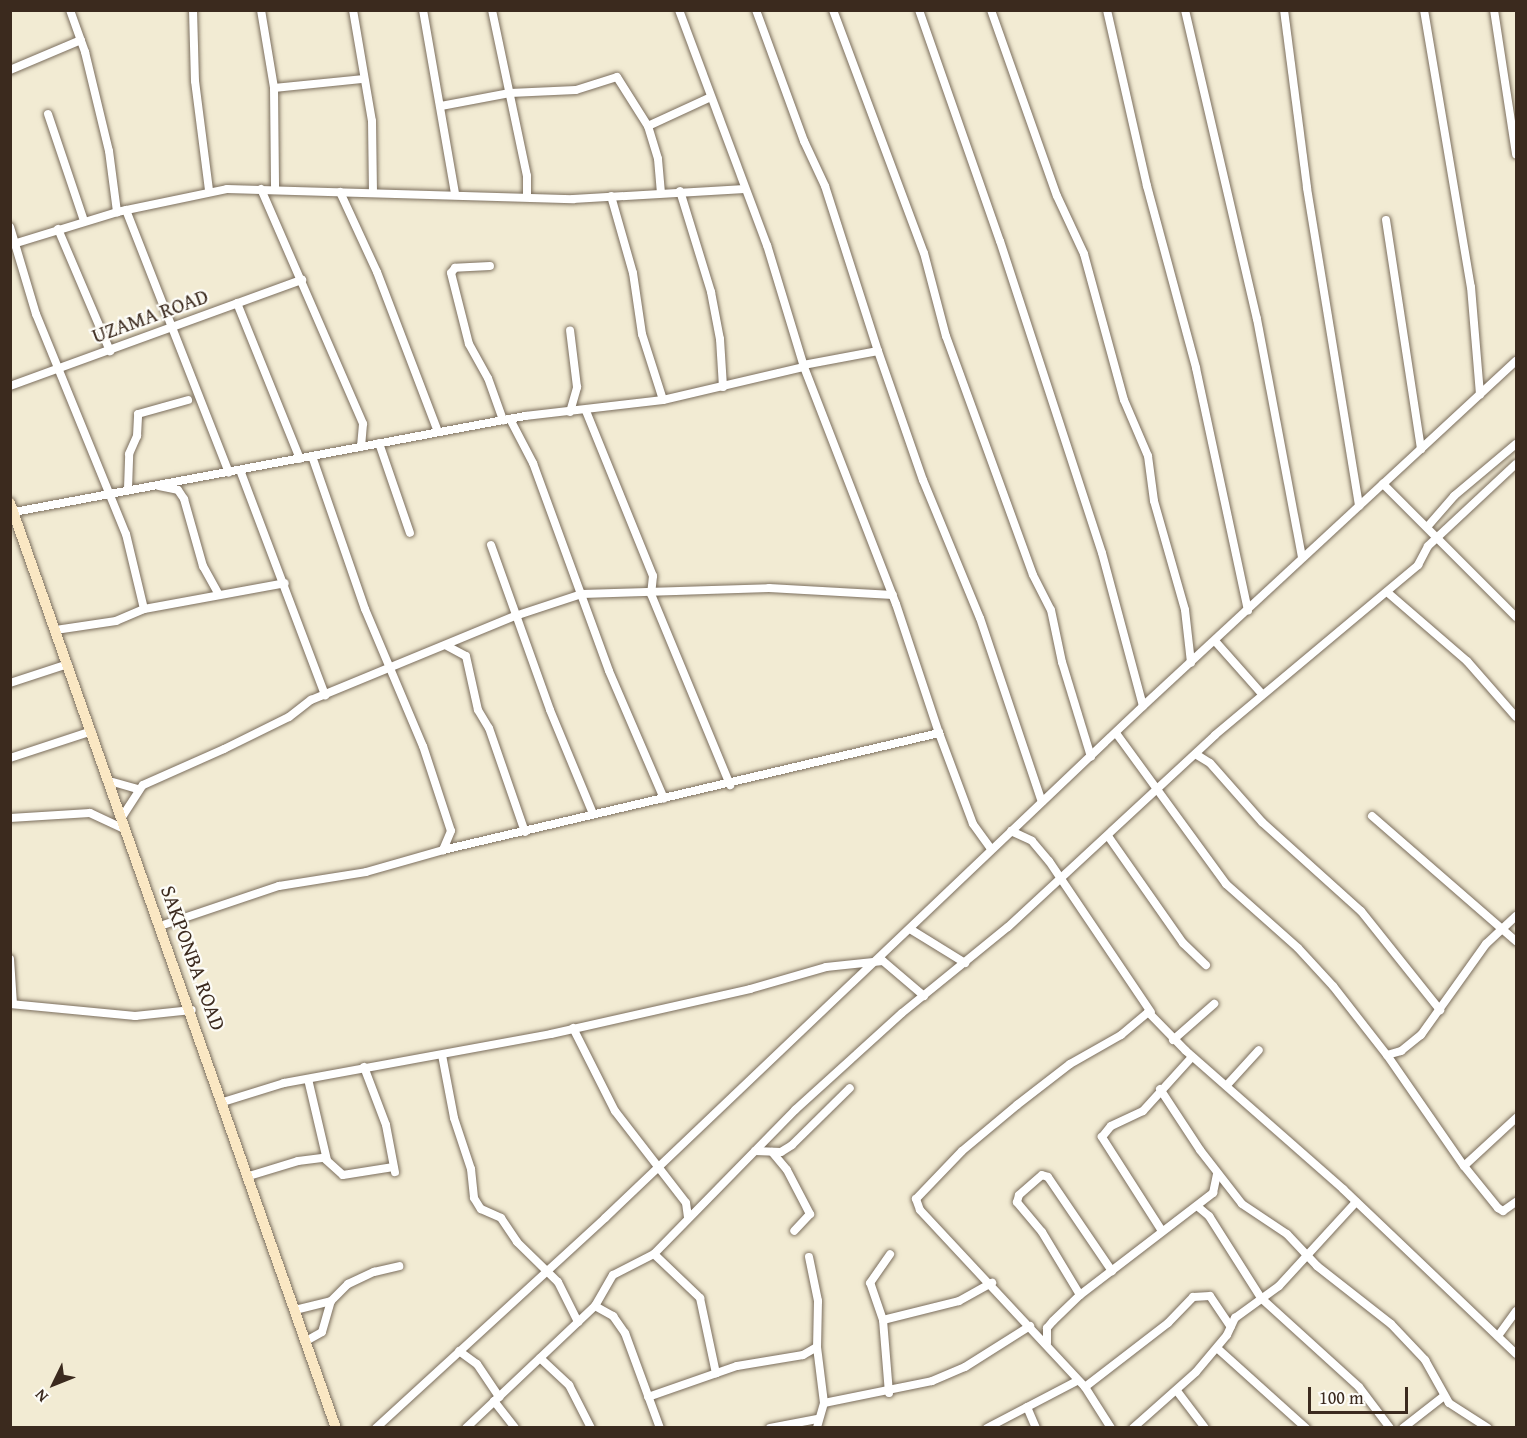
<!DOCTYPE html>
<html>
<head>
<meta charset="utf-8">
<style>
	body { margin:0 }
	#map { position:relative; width:1527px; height:1438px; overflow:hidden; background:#f2ebd3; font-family:"Gentium Book Plus",serif }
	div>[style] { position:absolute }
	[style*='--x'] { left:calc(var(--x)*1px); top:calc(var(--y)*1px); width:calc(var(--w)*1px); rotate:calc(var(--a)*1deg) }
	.roads { filter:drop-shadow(0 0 2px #7b6e5d) drop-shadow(0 0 2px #7b6e5d) }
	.street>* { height:8px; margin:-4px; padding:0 4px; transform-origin:4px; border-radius:4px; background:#fff }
	.secondary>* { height:10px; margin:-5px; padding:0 5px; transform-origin:5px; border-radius:5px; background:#fae7c3 }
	span { translate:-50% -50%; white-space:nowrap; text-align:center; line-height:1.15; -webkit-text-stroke:4.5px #fdfcf7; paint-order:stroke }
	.street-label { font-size:21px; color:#3b2a1e }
	.frame { position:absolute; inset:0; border:12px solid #3b2a1e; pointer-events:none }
	.north { position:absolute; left:24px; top:1354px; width:60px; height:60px; -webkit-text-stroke:4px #fdfcf7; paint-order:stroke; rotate:227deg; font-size:16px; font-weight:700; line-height:24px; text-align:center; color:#3b2a1e }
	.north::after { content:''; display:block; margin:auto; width:21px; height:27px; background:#3b2a1e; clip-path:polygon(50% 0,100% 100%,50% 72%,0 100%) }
	.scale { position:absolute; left:1308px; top:1387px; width:100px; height:27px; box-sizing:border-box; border:3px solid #3b2a1e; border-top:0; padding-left:8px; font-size:18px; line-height:21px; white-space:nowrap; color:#3b2a1e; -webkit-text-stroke:4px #fdfcf7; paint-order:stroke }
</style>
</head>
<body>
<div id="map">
	<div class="roads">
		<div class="street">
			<div style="--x:70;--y:10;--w:45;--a:70.3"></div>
			<div style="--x:85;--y:52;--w:102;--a:76.4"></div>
			<div style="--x:109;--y:151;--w:62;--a:82.5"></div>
			<div style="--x:193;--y:10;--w:71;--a:88.4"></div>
			<div style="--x:195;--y:81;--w:111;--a:82.7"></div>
			<div style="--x:261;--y:10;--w:79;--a:80.5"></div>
			<div style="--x:274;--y:88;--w:100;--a:89.4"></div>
			<div style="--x:353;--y:10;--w:113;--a:80.3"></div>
			<div style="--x:372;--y:121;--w:72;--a:89.2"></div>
			<div style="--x:423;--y:10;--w:187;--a:80.1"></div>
			<div style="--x:492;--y:10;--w:170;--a:78.1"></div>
			<div style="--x:527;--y:176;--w:21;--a:90"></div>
			<div style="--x:679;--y:10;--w:251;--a:69.5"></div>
			<div style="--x:767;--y:245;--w:127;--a:73.1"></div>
			<div style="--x:804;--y:367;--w:254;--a:68.8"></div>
			<div style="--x:896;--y:604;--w:136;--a:71.6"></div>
			<div style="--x:939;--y:733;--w:97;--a:69.5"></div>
			<div style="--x:973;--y:824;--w:31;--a:54"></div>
			<div style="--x:756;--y:10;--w:140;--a:69.9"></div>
			<div style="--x:804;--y:141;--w:50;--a:65"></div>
			<div style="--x:825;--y:186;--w:173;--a:72.2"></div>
			<div style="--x:878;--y:351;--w:76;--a:169.4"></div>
			<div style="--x:833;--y:10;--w:259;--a:69.5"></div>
			<div style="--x:924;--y:253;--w:86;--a:75.2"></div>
			<div style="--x:946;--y:336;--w:254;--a:70"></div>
			<div style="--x:1033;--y:575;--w:39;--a:63"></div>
			<div style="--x:1051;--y:610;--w:53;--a:78.1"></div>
			<div style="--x:1062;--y:662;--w:99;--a:73"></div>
			<div style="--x:919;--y:10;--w:245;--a:70.7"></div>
			<div style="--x:1000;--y:241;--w:328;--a:71.9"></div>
			<div style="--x:1102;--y:553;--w:158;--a:75"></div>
			<div style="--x:991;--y:10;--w:197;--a:70.5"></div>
			<div style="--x:1057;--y:196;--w:64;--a:65"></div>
			<div style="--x:1084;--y:254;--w:151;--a:74.7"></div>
			<div style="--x:1124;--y:400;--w:61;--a:66.8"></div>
			<div style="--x:1148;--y:456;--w:45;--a:82.4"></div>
			<div style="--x:1154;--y:501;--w:113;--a:74.1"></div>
			<div style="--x:1185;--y:610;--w:53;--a:83.5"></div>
			<div style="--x:1107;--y:10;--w:180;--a:77.2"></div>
			<div style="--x:1147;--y:186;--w:188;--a:74.9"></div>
			<div style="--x:1196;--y:368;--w:248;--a:77.9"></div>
			<div style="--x:1185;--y:10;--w:317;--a:76.9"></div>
			<div style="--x:1257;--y:319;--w:242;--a:79.3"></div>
			<div style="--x:1284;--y:10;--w:179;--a:82.6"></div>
			<div style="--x:1307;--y:188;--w:322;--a:80.7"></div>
			<div style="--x:1424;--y:10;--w:281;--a:80.4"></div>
			<div style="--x:1471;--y:287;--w:108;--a:85.2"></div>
			<div style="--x:1494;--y:10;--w:146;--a:81.3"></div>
			<div style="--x:10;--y:70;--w:77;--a:-22.9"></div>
			<div style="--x:274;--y:88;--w:88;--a:-5.8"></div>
			<div style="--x:441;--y:106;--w:70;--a:-10.7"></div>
			<div style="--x:510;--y:93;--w:66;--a:-2.6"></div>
			<div style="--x:576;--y:90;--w:43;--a:-17.6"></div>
			<div style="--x:617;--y:77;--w:58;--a:57.7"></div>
			<div style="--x:648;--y:126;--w:34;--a:73"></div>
			<div style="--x:658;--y:159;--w:33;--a:85"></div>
			<div style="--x:48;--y:114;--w:113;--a:71.4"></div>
			<div style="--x:648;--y:126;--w:69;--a:-24.7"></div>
			<div style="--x:261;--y:189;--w:256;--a:66.5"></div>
			<div style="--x:363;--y:424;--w:23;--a:95"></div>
			<div style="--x:680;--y:191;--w:106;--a:72.9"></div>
			<div style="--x:711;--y:292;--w:48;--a:79.2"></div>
			<div style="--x:720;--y:339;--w:48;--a:86.4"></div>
			<div style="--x:340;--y:192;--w:88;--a:65.2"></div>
			<div style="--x:377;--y:272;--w:171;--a:69.1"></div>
			<div style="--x:611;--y:196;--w:80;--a:74.1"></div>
			<div style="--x:633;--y:273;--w:62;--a:81.6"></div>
			<div style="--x:642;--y:334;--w:69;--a:72.3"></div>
			<div style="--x:126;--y:210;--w:282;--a:68.6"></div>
			<div style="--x:1386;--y:220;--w:232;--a:81.3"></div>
			<div style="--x:10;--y:227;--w:91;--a:73.4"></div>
			<div style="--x:36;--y:314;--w:238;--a:67.8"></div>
			<div style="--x:126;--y:534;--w:77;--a:76.5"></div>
			<div style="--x:144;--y:609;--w:30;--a:157"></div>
			<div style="--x:116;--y:621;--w:61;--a:171.5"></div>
			<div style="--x:58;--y:229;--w:133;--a:66.9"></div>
			<div style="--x:10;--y:245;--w:112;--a:-17.1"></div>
			<div style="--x:117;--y:212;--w:112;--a:-11.8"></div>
			<div style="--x:227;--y:189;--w:346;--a:1.7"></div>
			<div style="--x:573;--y:199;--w:172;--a:-3.3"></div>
			<div style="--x:490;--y:266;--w:35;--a:177"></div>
			<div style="--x:455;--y:268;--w:6;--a:129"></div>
			<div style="--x:451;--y:273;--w:73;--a:75.8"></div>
			<div style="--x:469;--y:344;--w:39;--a:61"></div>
			<div style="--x:488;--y:378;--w:45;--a:70.3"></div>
			<div style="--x:237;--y:303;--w:168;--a:68"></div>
			<div style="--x:878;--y:351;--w:137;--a:70.8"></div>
			<div style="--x:923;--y:480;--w:149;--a:67.6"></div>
			<div style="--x:980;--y:618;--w:194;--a:71.4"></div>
			<div style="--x:10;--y:386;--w:311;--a:-20"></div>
			<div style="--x:586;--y:411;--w:178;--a:67.9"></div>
			<div style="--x:653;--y:576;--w:18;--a:96"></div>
			<div style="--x:651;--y:594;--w:207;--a:67.5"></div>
			<div style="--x:570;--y:412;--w:26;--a:-74"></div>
			<div style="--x:577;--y:387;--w:57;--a:-97"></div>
			<div style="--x:510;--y:419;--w:50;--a:62.4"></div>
			<div style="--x:533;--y:463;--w:221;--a:69.9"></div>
			<div style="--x:609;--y:671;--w:139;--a:66.7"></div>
			<div style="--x:379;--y:443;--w:95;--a:71"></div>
			<div style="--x:312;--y:456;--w:162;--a:70.9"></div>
			<div style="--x:365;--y:609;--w:149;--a:67.1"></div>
			<div style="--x:423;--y:746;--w:89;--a:71.8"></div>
			<div style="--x:451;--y:831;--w:21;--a:113"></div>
			<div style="--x:240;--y:470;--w:241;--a:69.3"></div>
			<div style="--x:1383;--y:484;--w:181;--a:-42.8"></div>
			<div style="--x:159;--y:486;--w:19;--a:12"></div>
			<div style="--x:178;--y:490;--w:11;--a:56"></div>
			<div style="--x:184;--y:499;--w:70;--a:74.2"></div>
			<div style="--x:203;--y:566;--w:33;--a:61"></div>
			<div style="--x:128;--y:489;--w:35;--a:-88"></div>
			<div style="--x:129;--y:454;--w:20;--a:-66"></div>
			<div style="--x:137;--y:436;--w:22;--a:-87"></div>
			<div style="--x:138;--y:414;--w:52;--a:-15.6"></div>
			<div style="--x:14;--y:512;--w:520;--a:-10.64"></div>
			<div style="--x:525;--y:416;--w:139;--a:-6.6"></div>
			<div style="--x:663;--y:400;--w:145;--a:-13.2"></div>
			<div style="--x:1428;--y:526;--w:40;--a:-49"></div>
			<div style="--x:1454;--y:496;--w:81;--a:-40"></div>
			<div style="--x:491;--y:545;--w:175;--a:70.3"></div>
			<div style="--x:550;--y:710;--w:113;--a:67.5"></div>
			<div style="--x:1387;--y:592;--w:106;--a:40.8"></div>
			<div style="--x:1467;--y:661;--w:74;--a:48.8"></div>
			<div style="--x:144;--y:609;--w:143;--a:-10.4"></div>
			<div style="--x:1215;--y:641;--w:71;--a:48.4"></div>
			<div style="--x:447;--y:646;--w:21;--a:28"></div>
			<div style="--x:466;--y:656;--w:55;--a:77.5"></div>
			<div style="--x:478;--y:710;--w:21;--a:59"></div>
			<div style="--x:489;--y:728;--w:110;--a:70.9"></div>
			<div style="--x:10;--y:683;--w:61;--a:-18.1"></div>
			<div style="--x:1116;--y:733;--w:187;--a:53.9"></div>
			<div style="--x:1226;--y:884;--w:96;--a:41.6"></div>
			<div style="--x:1298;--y:948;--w:52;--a:47.4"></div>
			<div style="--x:1333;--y:986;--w:88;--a:52"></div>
			<div style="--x:1387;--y:1055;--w:135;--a:55.3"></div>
			<div style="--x:1464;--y:1166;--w:71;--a:-42.7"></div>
			<div style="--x:1197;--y:755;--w:15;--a:32"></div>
			<div style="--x:1210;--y:763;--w:79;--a:48.6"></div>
			<div style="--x:1262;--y:822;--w:133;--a:42"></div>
			<div style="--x:1361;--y:911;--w:127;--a:51.4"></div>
			<div style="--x:10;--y:758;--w:86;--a:-18.2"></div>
			<div style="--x:113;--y:782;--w:25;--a:16"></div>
			<div style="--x:1372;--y:816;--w:191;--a:41"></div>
			<div style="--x:122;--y:817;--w:38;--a:-57"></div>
			<div style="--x:143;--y:785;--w:89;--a:-24"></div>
			<div style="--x:224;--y:749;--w:72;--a:-26.2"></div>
			<div style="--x:289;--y:717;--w:28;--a:-38"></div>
			<div style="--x:311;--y:700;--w:221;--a:-22.4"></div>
			<div style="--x:515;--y:616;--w:71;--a:-18.2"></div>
			<div style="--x:582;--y:594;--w:187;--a:-1.8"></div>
			<div style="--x:769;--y:588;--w:124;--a:3.2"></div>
			<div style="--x:10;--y:818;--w:80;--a:-3.6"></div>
			<div style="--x:90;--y:813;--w:38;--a:25"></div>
			<div style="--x:1011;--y:831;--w:23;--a:25"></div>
			<div style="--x:1032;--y:841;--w:26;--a:50"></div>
			<div style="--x:1049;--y:861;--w:182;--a:56"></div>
			<div style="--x:1108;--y:836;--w:131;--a:55"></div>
			<div style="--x:1183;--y:943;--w:32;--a:44"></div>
			<div style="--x:160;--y:926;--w:126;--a:-18.6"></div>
			<div style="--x:279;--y:886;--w:88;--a:-9.1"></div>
			<div style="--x:366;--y:872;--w:80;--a:-15.9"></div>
			<div style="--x:443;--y:850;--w:510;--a:-13.27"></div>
			<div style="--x:910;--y:929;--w:65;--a:31.7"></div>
			<div style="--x:10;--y:959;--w:45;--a:86.2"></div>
			<div style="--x:10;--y:1004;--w:126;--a:5.5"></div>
			<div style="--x:135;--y:1016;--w:57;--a:-6"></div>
			<div style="--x:573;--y:1028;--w:93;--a:63.2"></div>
			<div style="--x:615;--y:1111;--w:116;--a:52.3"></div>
			<div style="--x:686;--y:1203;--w:15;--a:82"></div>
			<div style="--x:1173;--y:1040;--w:55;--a:-41.3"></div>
			<div style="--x:442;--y:1055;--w:64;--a:79.2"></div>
			<div style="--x:454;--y:1118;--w:54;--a:71.6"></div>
			<div style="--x:471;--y:1169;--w:29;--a:84"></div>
			<div style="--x:474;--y:1198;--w:13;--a:58"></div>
			<div style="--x:481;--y:1209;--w:22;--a:24"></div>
			<div style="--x:501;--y:1218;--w:29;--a:56"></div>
			<div style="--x:517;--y:1242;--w:57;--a:44.3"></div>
			<div style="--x:558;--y:1282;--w:45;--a:63.4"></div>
			<div style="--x:1387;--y:1055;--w:15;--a:-16"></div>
			<div style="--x:1401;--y:1051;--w:26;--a:-39"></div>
			<div style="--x:1421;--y:1035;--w:112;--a:-54.5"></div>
			<div style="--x:1486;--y:944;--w:41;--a:-43"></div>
			<div style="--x:364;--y:1067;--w:62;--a:69.2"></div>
			<div style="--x:386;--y:1125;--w:48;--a:79.2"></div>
			<div style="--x:308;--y:1079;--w:83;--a:76.8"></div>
			<div style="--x:1227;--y:1085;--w:47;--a:-47.6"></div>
			<div style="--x:1160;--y:1089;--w:73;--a:56.7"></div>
			<div style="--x:1200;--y:1150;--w:68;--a:52.1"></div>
			<div style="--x:1242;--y:1204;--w:54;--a:33.7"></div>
			<div style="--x:1287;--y:1234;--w:44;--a:46.8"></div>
			<div style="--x:1317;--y:1266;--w:94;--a:38.1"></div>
			<div style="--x:1391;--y:1324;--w:50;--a:46.6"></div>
			<div style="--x:1425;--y:1360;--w:49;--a:60.8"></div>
			<div style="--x:1449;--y:1403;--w:46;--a:32.7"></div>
			<div style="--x:223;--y:1102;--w:64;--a:-17.3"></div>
			<div style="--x:284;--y:1083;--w:271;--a:-10.4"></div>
			<div style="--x:551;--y:1034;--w:204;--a:-12.7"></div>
			<div style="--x:750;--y:989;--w:79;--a:-16.1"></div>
			<div style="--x:826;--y:967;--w:57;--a:-6"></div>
			<div style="--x:883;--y:961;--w:54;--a:40.5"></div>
			<div style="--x:755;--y:1151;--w:26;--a:2"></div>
			<div style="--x:781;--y:1152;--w:13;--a:-32"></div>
			<div style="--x:792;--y:1145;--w:81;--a:-44.5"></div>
			<div style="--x:772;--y:1152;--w:23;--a:50"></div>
			<div style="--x:787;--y:1170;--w:50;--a:62.4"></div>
			<div style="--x:810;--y:1214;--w:23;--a:133"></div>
			<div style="--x:1464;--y:1166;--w:54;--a:51"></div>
			<div style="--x:1498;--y:1208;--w:6;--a:31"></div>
			<div style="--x:1503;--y:1211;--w:16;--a:-35"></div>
			<div style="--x:249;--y:1176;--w:51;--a:-17"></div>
			<div style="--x:298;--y:1161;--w:26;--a:-7"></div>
			<div style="--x:324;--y:1158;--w:25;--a:42"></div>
			<div style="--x:343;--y:1175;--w:51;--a:-9.1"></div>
			<div style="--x:1197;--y:1206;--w:16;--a:40"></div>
			<div style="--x:1209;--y:1216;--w:97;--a:57.6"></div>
			<div style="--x:1261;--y:1298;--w:132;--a:42.2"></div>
			<div style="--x:1359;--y:1387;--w:51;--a:52.9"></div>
			<div style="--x:1162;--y:1231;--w:112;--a:-122.6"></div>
			<div style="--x:1102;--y:1137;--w:14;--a:-51"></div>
			<div style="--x:1111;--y:1126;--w:35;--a:-25"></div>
			<div style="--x:1143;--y:1111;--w:73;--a:-47.8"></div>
			<div style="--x:654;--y:1254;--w:64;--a:43.7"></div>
			<div style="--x:700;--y:1298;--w:77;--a:78"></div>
			<div style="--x:809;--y:1257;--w:45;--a:78.4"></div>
			<div style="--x:818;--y:1301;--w:46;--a:91.2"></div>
			<div style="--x:817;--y:1347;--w:56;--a:82.9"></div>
			<div style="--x:824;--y:1403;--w:26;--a:106"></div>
			<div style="--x:1080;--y:1295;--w:74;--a:-121.1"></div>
			<div style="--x:1042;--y:1232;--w:39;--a:-130"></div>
			<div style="--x:1017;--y:1202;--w:7;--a:-74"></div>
			<div style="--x:1019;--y:1195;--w:30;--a:-41"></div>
			<div style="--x:1042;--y:1175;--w:6;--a:18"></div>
			<div style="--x:1048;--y:1177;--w:114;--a:55.8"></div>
			<div style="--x:595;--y:1306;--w:21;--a:29"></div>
			<div style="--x:613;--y:1316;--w:21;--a:55"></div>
			<div style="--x:625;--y:1333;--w:101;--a:69.8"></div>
			<div style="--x:295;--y:1310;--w:37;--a:-14"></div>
			<div style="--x:883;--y:1320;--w:78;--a:-14"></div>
			<div style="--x:959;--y:1301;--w:38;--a:-29"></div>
			<div style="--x:1498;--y:1336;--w:31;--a:-54"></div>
			<div style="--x:306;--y:1341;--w:18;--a:-29"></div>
			<div style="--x:322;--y:1332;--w:32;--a:-74"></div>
			<div style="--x:331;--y:1301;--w:24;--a:-45"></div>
			<div style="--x:348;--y:1284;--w:29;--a:-25"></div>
			<div style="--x:374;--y:1272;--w:26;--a:-13"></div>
			<div style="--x:1047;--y:1343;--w:15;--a:-90"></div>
			<div style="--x:1047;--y:1328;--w:9;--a:-49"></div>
			<div style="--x:1053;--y:1321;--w:37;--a:-44"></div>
			<div style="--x:1080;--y:1295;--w:168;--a:-37.5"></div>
			<div style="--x:1213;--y:1193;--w:19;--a:-78"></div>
			<div style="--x:1217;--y:1348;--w:120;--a:42"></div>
			<div style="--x:459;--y:1351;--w:22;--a:36"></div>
			<div style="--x:477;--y:1364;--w:40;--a:56"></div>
			<div style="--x:540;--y:1358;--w:40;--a:43"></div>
			<div style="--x:569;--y:1385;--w:48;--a:62.9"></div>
			<div style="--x:1085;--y:1387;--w:105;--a:-37.6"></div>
			<div style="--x:1168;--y:1323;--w:36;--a:-46"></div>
			<div style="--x:1193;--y:1297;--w:17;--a:-3"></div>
			<div style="--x:1210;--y:1296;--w:37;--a:56"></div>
			<div style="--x:1177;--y:1391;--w:46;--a:52.9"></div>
			<div style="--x:889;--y:1393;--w:73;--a:-94.7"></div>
			<div style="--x:883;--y:1320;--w:39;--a:-109"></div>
			<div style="--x:870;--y:1283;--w:35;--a:-55"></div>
			<div style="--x:648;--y:1397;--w:94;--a:-19.2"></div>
			<div style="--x:737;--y:1366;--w:67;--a:-9.5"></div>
			<div style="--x:803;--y:1355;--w:16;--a:-30"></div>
			<div style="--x:494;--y:1401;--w:34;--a:52"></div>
			<div style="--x:824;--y:1403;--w:110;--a:-11.5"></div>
			<div style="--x:932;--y:1381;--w:36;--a:-23"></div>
			<div style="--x:965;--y:1367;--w:77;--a:-32.2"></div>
			<div style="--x:1027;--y:1407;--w:23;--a:67"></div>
			<div style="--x:376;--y:1428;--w:311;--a:-42.5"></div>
			<div style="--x:605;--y:1218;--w:743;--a:-43.58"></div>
			<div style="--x:1143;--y:706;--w:327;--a:-42.8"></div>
			<div style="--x:1383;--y:484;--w:188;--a:45"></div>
			<div style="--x:466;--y:1428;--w:178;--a:-43.4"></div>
			<div style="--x:595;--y:1306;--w:36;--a:-60"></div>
			<div style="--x:613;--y:1275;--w:46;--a:-27.1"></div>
			<div style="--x:654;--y:1254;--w:202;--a:-45.6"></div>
			<div style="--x:795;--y:1110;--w:144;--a:-42.2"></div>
			<div style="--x:902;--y:1013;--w:136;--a:-39.1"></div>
			<div style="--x:1008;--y:927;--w:282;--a:-42.8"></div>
			<div style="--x:1215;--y:735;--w:265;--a:-39.9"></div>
			<div style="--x:1418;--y:565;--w:21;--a:-62"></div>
			<div style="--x:1428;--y:546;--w:120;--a:-43"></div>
			<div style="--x:770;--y:1428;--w:48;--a:-10.8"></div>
			<div style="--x:987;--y:1428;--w:102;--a:-27.6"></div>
			<div style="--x:1111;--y:1428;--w:49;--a:-122.4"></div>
			<div style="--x:1085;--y:1387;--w:242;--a:-133"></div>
			<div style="--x:920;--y:1210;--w:12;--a:-110"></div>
			<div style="--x:916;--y:1199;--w:66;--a:-46.2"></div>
			<div style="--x:962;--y:1151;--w:72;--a:-39.9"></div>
			<div style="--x:1017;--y:1105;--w:67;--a:-37.7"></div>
			<div style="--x:1070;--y:1064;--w:59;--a:-29.6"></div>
			<div style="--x:1121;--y:1035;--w:35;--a:-40"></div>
			<div style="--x:1148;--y:1012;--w:54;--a:45.7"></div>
			<div style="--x:1186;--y:1051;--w:209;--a:41.3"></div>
			<div style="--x:1343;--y:1189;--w:239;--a:43.6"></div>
			<div style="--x:1133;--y:1428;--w:84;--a:-41.6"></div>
			<div style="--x:1196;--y:1372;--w:48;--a:-50"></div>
			<div style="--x:1227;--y:1335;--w:19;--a:-65"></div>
			<div style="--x:1235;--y:1318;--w:54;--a:-36"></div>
			<div style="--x:1279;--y:1286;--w:114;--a:-47.5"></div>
			<div style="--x:1403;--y:1428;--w:52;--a:-38"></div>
		</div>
		<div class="secondary">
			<div style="--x:10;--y:503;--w:981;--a:70.59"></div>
		</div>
	</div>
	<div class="street-label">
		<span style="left:150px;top:316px;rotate:-20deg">UZAMA ROAD</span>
		<span style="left:193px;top:958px;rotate:70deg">SAKPONBA ROAD</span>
	</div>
	<div class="frame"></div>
	<div class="north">N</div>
	<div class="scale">100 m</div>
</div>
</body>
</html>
